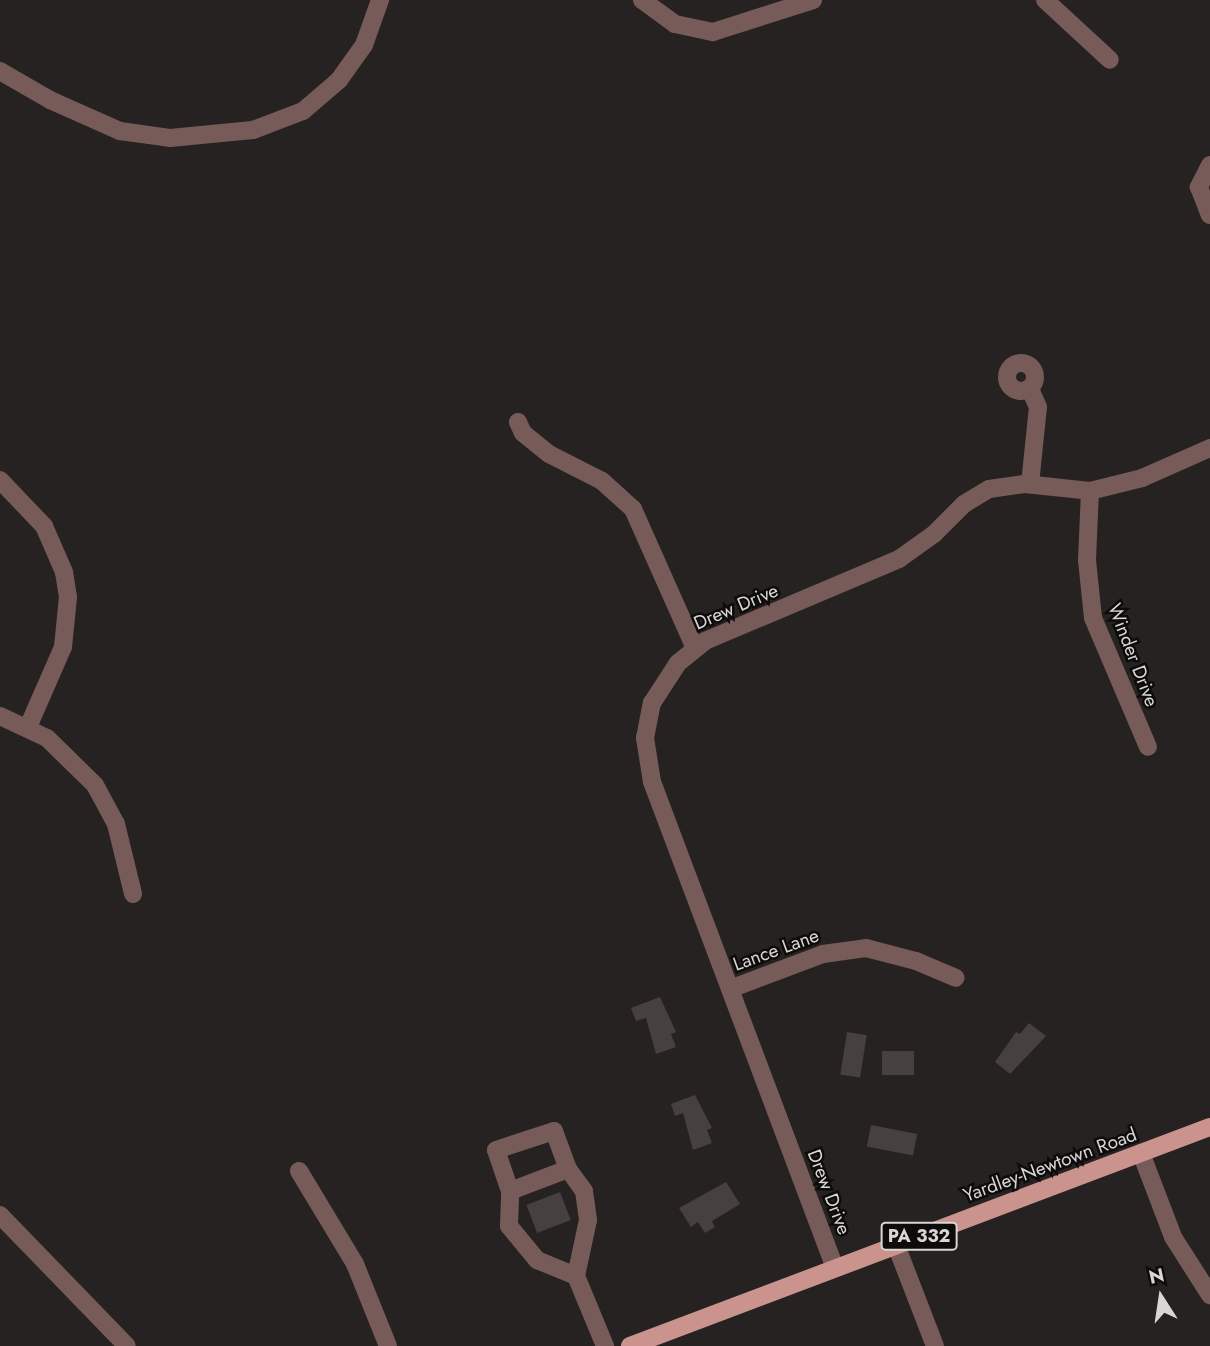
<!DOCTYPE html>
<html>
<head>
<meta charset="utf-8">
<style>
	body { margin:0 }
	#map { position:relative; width:1210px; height:1346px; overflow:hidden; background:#262221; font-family:Jost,sans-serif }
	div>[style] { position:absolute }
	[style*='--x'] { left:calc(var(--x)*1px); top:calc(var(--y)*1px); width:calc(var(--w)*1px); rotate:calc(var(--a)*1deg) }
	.building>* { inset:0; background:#464140; transform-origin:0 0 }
	.minor>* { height:18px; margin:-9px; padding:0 9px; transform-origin:9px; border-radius:9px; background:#765b58 }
	.minor>.ring { margin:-9px; padding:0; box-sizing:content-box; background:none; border:18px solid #765b58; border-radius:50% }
	.major>* { height:18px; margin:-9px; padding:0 9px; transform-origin:9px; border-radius:9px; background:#ca938d }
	span { translate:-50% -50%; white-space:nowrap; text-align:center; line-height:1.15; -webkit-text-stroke:5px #0e0c0b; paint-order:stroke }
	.shield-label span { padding:2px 5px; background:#0e0c0b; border:2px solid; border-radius:5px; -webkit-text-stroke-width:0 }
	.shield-label { font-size:18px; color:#d9d6d6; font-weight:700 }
	.street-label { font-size:19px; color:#d9d6d6 }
	.north { position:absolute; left:1126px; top:1262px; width:70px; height:70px; -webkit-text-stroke:5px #0e0c0b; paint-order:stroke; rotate:348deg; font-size:19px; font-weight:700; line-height:28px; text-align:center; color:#d9d6d6 }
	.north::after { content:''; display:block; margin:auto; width:24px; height:32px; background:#d9d6d6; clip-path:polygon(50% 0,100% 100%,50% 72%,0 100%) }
</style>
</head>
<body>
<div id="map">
	<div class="building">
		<div style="clip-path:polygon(660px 997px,676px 1032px,671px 1034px,676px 1047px,656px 1054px,646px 1018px,636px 1021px,631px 1008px)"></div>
		<div style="clip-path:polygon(1029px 1023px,1046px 1036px,1010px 1074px,995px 1062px,1016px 1032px,1020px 1034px)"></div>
		<div style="left:847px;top:1032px;width:20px;height:43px;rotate:9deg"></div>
		<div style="left:882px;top:1051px;width:32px;height:24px"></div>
		<div style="clip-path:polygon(695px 1095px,712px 1128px,707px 1130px,712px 1143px,693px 1150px,683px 1113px,675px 1116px,671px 1104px)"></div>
		<div style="left:871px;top:1125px;width:47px;height:22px;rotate:11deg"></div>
		<div style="clip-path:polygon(726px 1182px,740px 1204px,712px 1221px,715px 1227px,705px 1233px,698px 1222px,691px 1227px,679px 1208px)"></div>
		<div style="left:560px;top:1192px;width:30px;height:36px;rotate:69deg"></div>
	</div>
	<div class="minor">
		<div style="--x:642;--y:0;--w:41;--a:36"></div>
		<div style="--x:675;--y:24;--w:39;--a:12"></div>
		<div style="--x:713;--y:32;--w:105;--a:-17.7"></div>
		<div style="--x:1045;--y:0;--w:88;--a:42.7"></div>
		<div style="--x:0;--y:71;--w:58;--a:30.1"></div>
		<div style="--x:50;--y:100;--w:77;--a:23.9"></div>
		<div style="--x:120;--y:131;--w:50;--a:8"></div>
		<div style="--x:170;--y:138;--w:83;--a:-5.5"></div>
		<div style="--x:253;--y:130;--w:53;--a:-20.8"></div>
		<div style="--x:303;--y:111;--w:48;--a:-40.7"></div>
		<div style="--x:339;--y:80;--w:43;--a:-54.5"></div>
		<div style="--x:364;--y:45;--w:48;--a:-70.4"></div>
		<div style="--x:1210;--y:165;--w:25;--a:117"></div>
		<div style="--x:1199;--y:187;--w:30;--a:69"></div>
		<div class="ring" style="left:1007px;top:363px;width:10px;height:10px"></div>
		<div style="--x:518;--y:422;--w:12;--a:66"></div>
		<div style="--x:523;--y:433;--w:33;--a:39"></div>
		<div style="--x:549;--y:454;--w:59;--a:27"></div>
		<div style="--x:602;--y:481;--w:42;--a:42.1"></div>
		<div style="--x:633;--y:509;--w:152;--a:66"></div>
		<div style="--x:0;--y:480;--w:64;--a:46.3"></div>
		<div style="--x:44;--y:526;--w:50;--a:66.5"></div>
		<div style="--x:64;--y:572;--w:25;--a:81"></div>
		<div style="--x:68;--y:597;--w:50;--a:95.7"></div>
		<div style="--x:63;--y:647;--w:87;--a:113.6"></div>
		<div style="--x:1030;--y:484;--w:77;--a:-84.1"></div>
		<div style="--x:1038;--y:407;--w:20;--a:-114"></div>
		<div style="--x:1090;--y:491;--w:69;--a:92.5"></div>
		<div style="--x:1087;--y:560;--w:58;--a:84.1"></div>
		<div style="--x:1093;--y:618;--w:140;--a:66.9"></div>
		<div style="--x:0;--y:716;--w:52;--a:25.1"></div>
		<div style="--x:47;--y:738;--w:67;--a:44.4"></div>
		<div style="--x:95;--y:785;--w:44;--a:61.7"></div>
		<div style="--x:116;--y:824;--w:72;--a:76.3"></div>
		<div style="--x:730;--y:989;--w:99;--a:-20.6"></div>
		<div style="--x:823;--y:954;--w:43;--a:-7.9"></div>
		<div style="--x:866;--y:948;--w:52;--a:14.6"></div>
		<div style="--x:916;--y:961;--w:43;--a:23"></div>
		<div style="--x:554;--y:1131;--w:40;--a:69.8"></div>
		<div style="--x:568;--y:1169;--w:27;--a:54"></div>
		<div style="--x:584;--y:1191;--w:29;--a:82"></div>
		<div style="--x:588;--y:1220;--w:57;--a:102.1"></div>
		<div style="--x:576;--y:1276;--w:42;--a:-157.7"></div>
		<div style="--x:537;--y:1260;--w:44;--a:-129.5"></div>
		<div style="--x:509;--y:1226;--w:35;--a:-88"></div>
		<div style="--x:510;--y:1191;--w:43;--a:-108.9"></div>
		<div style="--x:496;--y:1150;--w:61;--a:-18.1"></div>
		<div style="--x:1141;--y:1153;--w:90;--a:69.1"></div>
		<div style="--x:1173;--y:1237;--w:69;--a:57.5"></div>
		<div style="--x:299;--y:1171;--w:109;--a:58.9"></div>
		<div style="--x:355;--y:1264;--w:88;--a:68.1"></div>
		<div style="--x:510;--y:1191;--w:62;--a:-20.8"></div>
		<div style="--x:0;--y:1215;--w:182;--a:45.9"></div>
		<div style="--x:896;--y:1245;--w:108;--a:68.9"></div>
		<div style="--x:835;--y:1268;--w:519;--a:-110.63"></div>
		<div style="--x:652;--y:782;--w:45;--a:-99"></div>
		<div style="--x:645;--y:738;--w:36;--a:-79"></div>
		<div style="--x:652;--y:703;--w:48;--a:-57"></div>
		<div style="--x:678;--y:663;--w:35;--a:-39"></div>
		<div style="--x:705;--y:641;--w:211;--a:-22.9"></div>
		<div style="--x:899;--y:559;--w:43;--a:-35.5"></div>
		<div style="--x:934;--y:534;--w:42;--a:-45"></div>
		<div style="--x:964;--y:504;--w:29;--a:-31"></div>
		<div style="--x:989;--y:489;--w:36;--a:-8"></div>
		<div style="--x:1025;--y:484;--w:65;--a:6.1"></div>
		<div style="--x:1090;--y:491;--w:54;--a:-14"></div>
		<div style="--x:1142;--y:478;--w:74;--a:-23.8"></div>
		<div style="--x:576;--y:1276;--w:76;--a:67.5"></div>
	</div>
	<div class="major">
		<div style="--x:630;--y:1346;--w:620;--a:-20.69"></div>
	</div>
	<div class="shield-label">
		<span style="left:919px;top:1236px">PA 332</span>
	</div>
	<div class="street-label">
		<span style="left:736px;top:607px;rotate:-23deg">Drew Drive</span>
		<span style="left:1133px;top:655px;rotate:69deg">Winder Drive</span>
		<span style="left:776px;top:950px;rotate:-20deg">Lance Lane</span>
		<span style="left:1050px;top:1165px;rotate:-20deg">Yardley-Newtown Road</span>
		<span style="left:829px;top:1192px;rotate:69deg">Drew Drive</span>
	</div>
	<div class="north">N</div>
</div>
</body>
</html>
